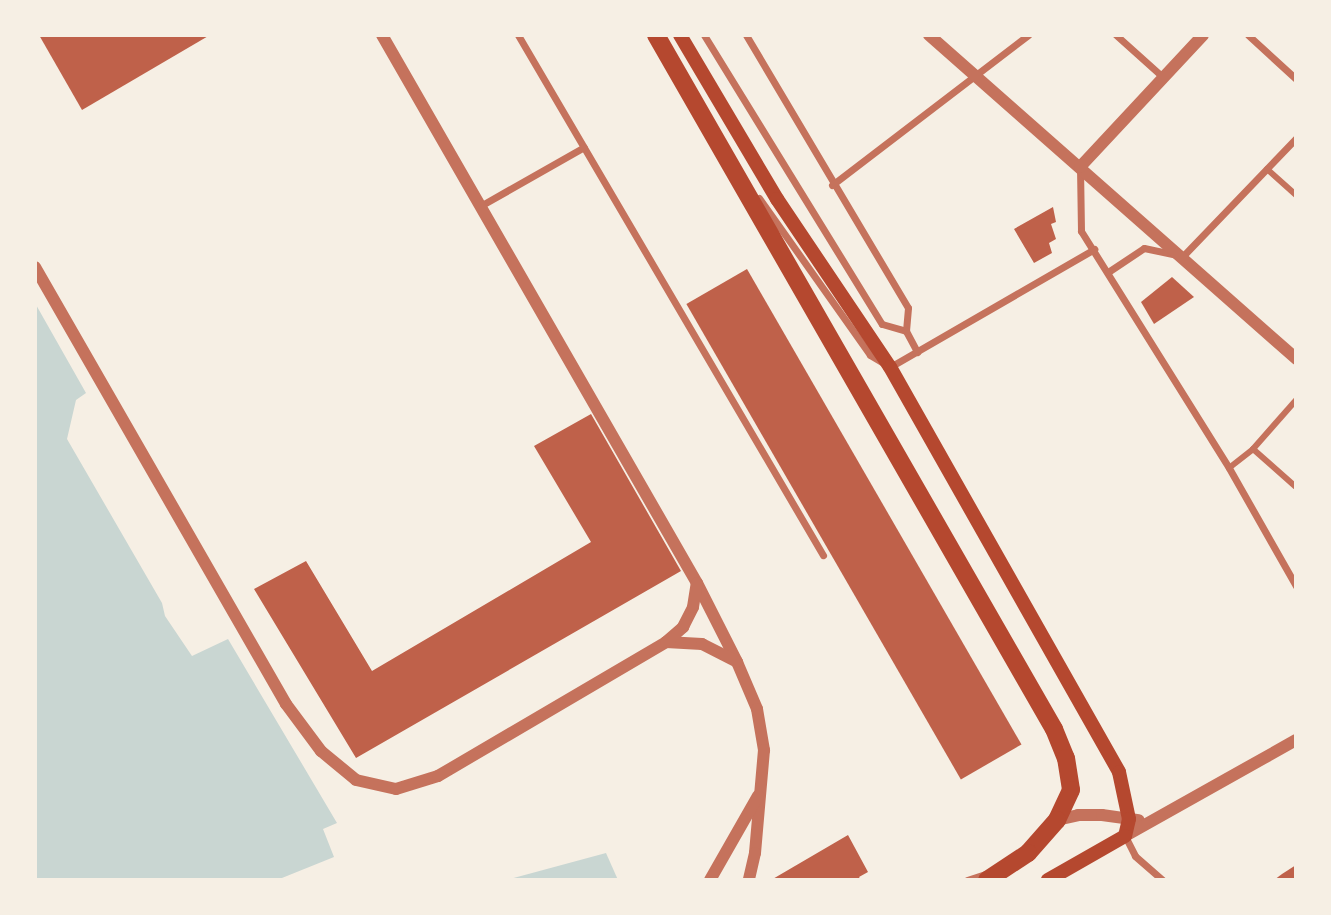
<!DOCTYPE html>
<html>
<head>
<meta charset="utf-8">
<style>
	body { margin:0 }
	#map { position:relative; width:1331px; height:915px; overflow:hidden; background:#f6efe4; font-family:Mulish,sans-serif }
	div>[style] { position:absolute }
	[style*='--x'] { left:calc(var(--x)*1px); top:calc(var(--y)*1px); width:calc(var(--w)*1px); rotate:calc(var(--a)*1deg) }
	.water>* { inset:0; background:#c9d6d2 }
	.building>* { inset:0; background:#bf614a; transform-origin:0 0 }
	.pedestrian>* { height:6px; margin:-3px; padding:0 3px; transform-origin:3px; border-radius:3px; background:#c5725c }
	.minor>* { height:7px; margin:-3.5px; padding:0 3.5px; transform-origin:3.5px; border-radius:3.5px; background:#c5725c }
	.tertiary>* { height:12px; margin:-6px; padding:0 6px; transform-origin:6px; border-radius:6px; background:#c5725c }
	.secondary>* { height:14px; margin:-7px; padding:0 7px; transform-origin:7px; border-radius:7px; background:#b5482f }
	.primary>* { height:18px; margin:-9px; padding:0 9px; transform-origin:9px; border-radius:9px; background:#b5482f }
	span { translate:-50% -50%; white-space:nowrap; text-align:center; line-height:1.15; -webkit-text-stroke:5px #f6efe4; paint-order:stroke }
	.frame { position:absolute; inset:0; border:37px solid #f6efe4; pointer-events:none }
</style>
</head>
<body>
<div id="map">
	<div class="water">
		<div style="clip-path:polygon(35px 303px,86px 393px,76px 400px,67px 439px,162px 603px,165px 616px,192px 656px,228px 639px,337px 823px,323px 829px,334px 857px,277px 880px,35px 880px)"></div>
		<div style="clip-path:polygon(606px 853px,618px 880px,506px 880px)"></div>
	</div>
	<div class="building">
		<div style="clip-path:polygon(39px 35px,210px 35px,82px 110px)"></div>
		<div style="clip-path:polygon(1053px 207px,1056px 222px,1051px 224px,1056px 239px,1049px 243px,1052px 253px,1034px 263px,1014px 229px)"></div>
		<div style="left:747px;top:269px;width:549px;height:70px;rotate:60deg"></div>
		<div style="clip-path:polygon(1172px 277px,1194px 297px,1154px 324px,1141px 302px)"></div>
		<div style="clip-path:polygon(591px 414px,681px 571px,356px 758px,254px 589px,306px 561px,372px 671px,591px 542px,534px 446px)"></div>
		<div style="clip-path:polygon(848px 835px,868px 872px,859px 877px,861px 880px,771px 880px)"></div>
		<div style="clip-path:polygon(1296px 865px,1296px 880px,1274px 880px,1282px 874px)"></div>
	</div>
	<div class="pedestrian">
		<div style="--x:1267;--y:169;--w:39;--a:42"></div>
		<div style="--x:1253;--y:449;--w:57;--a:41.5"></div>
		<div style="--x:1229;--y:468;--w:31;--a:-38"></div>
		<div style="--x:1253;--y:449;--w:65;--a:-48.7"></div>
	</div>
	<div class="minor">
		<div style="--x:518;--y:35;--w:603;--a:59.61"></div>
		<div style="--x:704;--y:35;--w:339;--a:58.4"></div>
		<div style="--x:882;--y:324;--w:25;--a:16"></div>
		<div style="--x:746;--y:35;--w:317;--a:59.3"></div>
		<div style="--x:908;--y:308;--w:23;--a:95"></div>
		<div style="--x:906;--y:331;--w:24;--a:62"></div>
		<div style="--x:1116;--y:35;--w:64;--a:41.9"></div>
		<div style="--x:1248;--y:35;--w:65;--a:42.5"></div>
		<div style="--x:1080;--y:167;--w:64;--a:89.1"></div>
		<div style="--x:1081;--y:231;--w:279;--a:58"></div>
		<div style="--x:1229;--y:468;--w:136;--a:60.4"></div>
		<div style="--x:832;--y:185;--w:247;--a:-37.4"></div>
		<div style="--x:759;--y:198;--w:192;--a:54.7"></div>
		<div style="--x:870;--y:355;--w:23;--a:31"></div>
		<div style="--x:890;--y:367;--w:236;--a:-30"></div>
		<div style="--x:482;--y:205;--w:117;--a:-29.6"></div>
		<div style="--x:1108;--y:272;--w:43;--a:-33.7"></div>
		<div style="--x:1144;--y:248;--w:40;--a:12"></div>
		<div style="--x:1183;--y:256;--w:163;--a:-46.2"></div>
		<div style="--x:1125;--y:836;--w:22;--a:63"></div>
		<div style="--x:1135;--y:856;--w:37;--a:41"></div>
		<div style="--x:967;--y:880;--w:20;--a:-18"></div>
	</div>
	<div class="tertiary">
		<div style="--x:382;--y:35;--w:632;--a:60.11"></div>
		<div style="--x:697;--y:583;--w:89;--a:63.1"></div>
		<div style="--x:737;--y:662;--w:51;--a:66.9"></div>
		<div style="--x:757;--y:709;--w:42;--a:80.3"></div>
		<div style="--x:764;--y:750;--w:103;--a:95"></div>
		<div style="--x:755;--y:853;--w:28;--a:103"></div>
		<div style="--x:929;--y:35;--w:490;--a:41.4"></div>
		<div style="--x:1080;--y:167;--w:180;--a:-47"></div>
		<div style="--x:35;--y:267;--w:504;--a:60.13"></div>
		<div style="--x:286;--y:704;--w:59;--a:53.3"></div>
		<div style="--x:321;--y:751;--w:45;--a:39.6"></div>
		<div style="--x:356;--y:780;--w:41;--a:12.7"></div>
		<div style="--x:396;--y:789;--w:44;--a:-17.2"></div>
		<div style="--x:438;--y:776;--w:264;--a:-30.4"></div>
		<div style="--x:666;--y:642;--w:36;--a:3"></div>
		<div style="--x:702;--y:644;--w:39;--a:27"></div>
		<div style="--x:666;--y:642;--w:23;--a:-41"></div>
		<div style="--x:683;--y:627;--w:22;--a:-63"></div>
		<div style="--x:693;--y:607;--w:24;--a:-81"></div>
		<div style="--x:1057;--y:820;--w:22;--a:-13"></div>
		<div style="--x:1078;--y:815;--w:24;--a:0"></div>
		<div style="--x:1102;--y:815;--w:37;--a:8"></div>
		<div style="--x:1125;--y:836;--w:196;--a:-29.3"></div>
		<div style="--x:710;--y:880;--w:97;--a:-60.3"></div>
	</div>
	<div class="secondary">
		<div style="--x:680;--y:35;--w:191;--a:59.4"></div>
		<div style="--x:777;--y:199;--w:202;--a:56.1"></div>
		<div style="--x:890;--y:367;--w:465;--a:60.5"></div>
		<div style="--x:1119;--y:772;--w:48;--a:78"></div>
		<div style="--x:1129;--y:819;--w:17;--a:103"></div>
		<div style="--x:1125;--y:836;--w:89;--a:150.3"></div>
	</div>
	<div class="primary">
		<div style="--x:656;--y:35;--w:800;--a:60.17"></div>
		<div style="--x:1054;--y:729;--w:31;--a:68"></div>
		<div style="--x:1066;--y:758;--w:32;--a:81"></div>
		<div style="--x:1071;--y:790;--w:33;--a:115"></div>
		<div style="--x:1057;--y:820;--w:44;--a:131.3"></div>
		<div style="--x:1028;--y:853;--w:49;--a:146.6"></div>
	</div>
	<div class="frame"></div>
</div>
</body>
</html>
